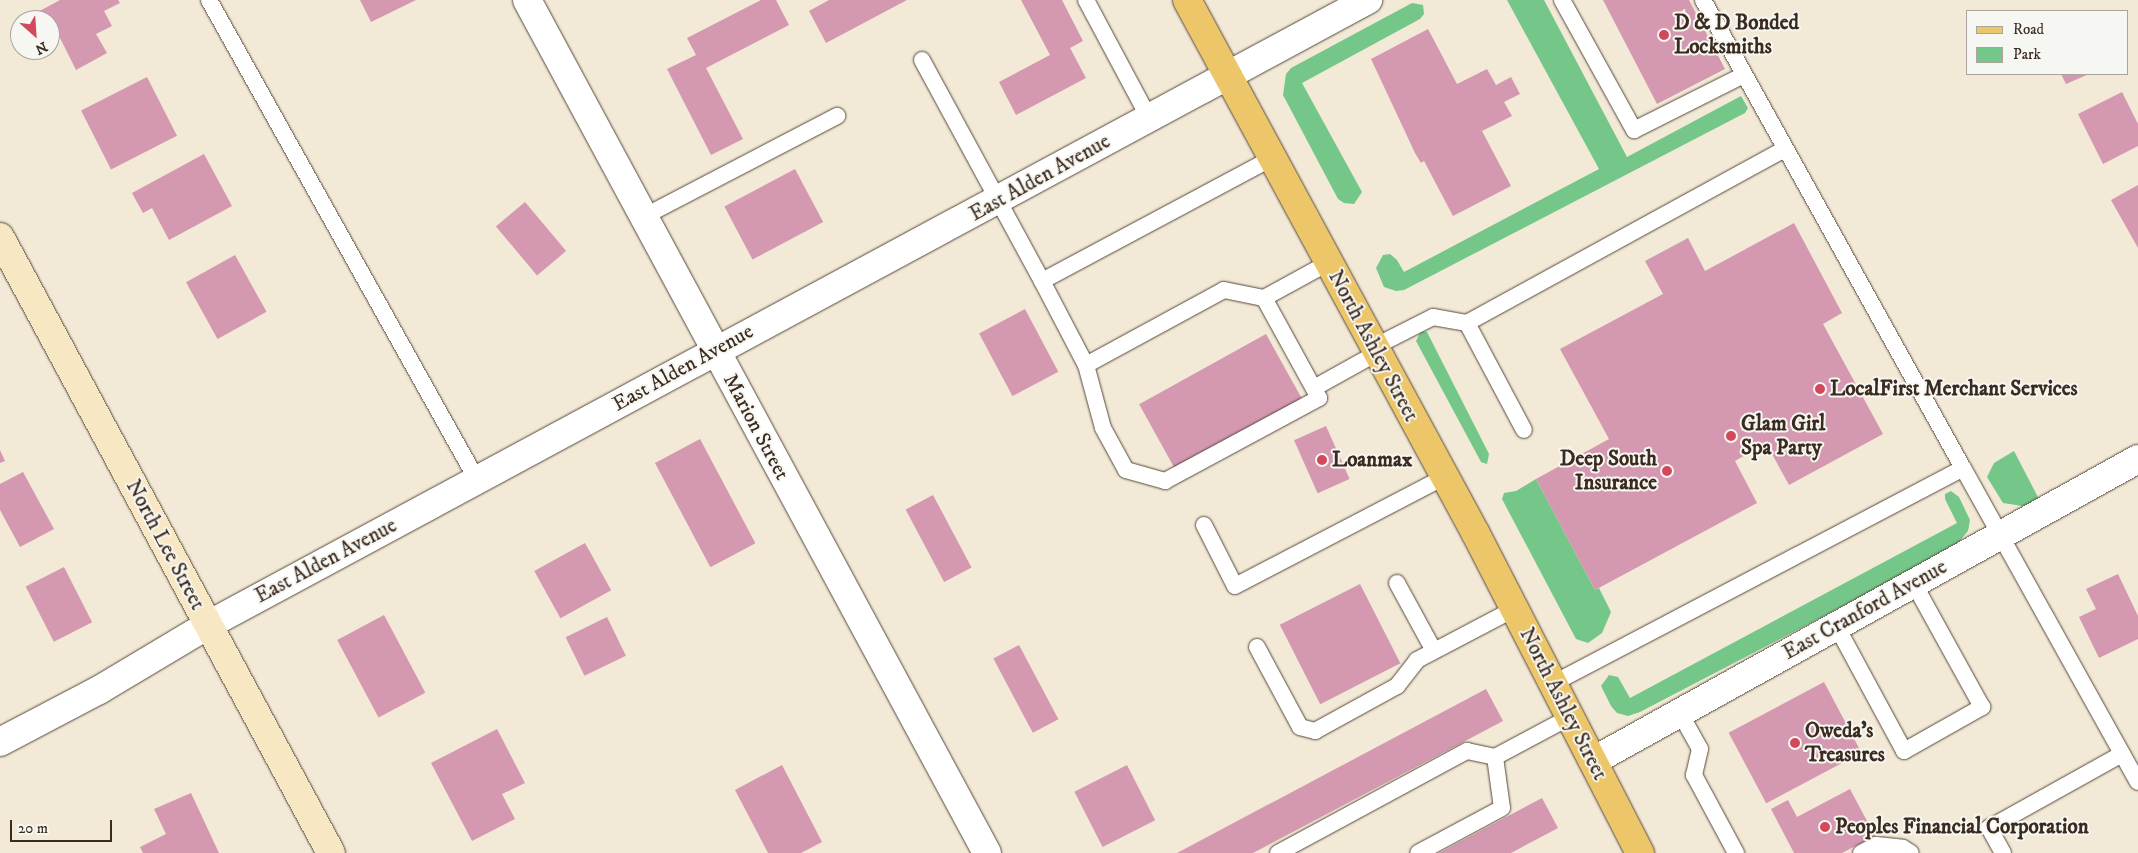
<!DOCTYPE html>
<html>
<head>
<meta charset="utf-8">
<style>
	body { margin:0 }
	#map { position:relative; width:2138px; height:853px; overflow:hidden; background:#f2e9d6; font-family:"IM FELL DW Pica",serif }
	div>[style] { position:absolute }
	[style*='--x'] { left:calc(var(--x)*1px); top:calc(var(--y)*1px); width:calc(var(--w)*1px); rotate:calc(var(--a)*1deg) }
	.green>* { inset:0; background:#75c789 }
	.building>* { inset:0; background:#d598b1; transform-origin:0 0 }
	.roads { filter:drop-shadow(0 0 1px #56473a) drop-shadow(0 0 1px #56473a) }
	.lane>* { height:16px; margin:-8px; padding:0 8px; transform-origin:8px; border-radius:8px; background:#fff }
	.street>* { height:28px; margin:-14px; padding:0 14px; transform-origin:14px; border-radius:14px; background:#fff }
	.secondary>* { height:28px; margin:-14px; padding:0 14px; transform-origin:14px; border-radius:14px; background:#f7e8c3 }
	.primary>* { height:28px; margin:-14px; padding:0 14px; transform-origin:14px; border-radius:14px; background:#ecc669 }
	.dots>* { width:14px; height:14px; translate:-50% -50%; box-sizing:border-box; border:2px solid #f6f6f2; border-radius:50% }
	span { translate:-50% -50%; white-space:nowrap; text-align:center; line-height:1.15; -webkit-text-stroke:4px #f6f6f2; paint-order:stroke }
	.poi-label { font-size:21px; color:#3b2a1e; font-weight:700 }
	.left { translate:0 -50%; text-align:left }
	.right { translate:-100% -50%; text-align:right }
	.street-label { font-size:21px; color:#3b2a1e }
	.legend { position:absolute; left:1966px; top:10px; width:162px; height:65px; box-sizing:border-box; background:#f6f6f2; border:1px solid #aba49d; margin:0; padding:6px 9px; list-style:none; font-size:15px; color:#3b2a1e }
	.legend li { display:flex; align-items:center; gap:10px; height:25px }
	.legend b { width:25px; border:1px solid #aba49d }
	.north { position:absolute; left:10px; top:10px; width:50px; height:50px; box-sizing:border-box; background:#f6f6f2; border:1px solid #aba49d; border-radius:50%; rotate:154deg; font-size:14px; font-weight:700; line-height:20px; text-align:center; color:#3b2a1e }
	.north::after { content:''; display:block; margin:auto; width:18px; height:22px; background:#d1495b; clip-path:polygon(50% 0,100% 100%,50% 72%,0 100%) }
	.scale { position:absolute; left:10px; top:820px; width:102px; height:22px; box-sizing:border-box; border:2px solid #3b2a1e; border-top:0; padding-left:6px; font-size:15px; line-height:18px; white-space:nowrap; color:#3b2a1e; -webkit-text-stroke:4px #f6f6f2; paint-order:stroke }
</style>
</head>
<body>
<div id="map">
	<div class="green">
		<div style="clip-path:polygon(1507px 0,1544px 0,1627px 157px,1741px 96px,1748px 108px,1745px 113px,1404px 290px,1396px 291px,1384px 287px,1376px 268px,1383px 255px,1390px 254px,1397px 260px,1404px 272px,1599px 169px)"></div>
		<div style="clip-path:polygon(1412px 3px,1423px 5px,1424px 14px,1420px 19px,1302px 83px,1362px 192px,1354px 204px,1344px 203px,1338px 199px,1283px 95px,1286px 74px,1291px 68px)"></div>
		<div style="clip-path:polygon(1421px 331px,1427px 332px,1489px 454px,1487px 464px,1481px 462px,1416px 341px)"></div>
		<div style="clip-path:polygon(2014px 451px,2040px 501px,2029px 507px,2003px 503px,1987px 477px,1994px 463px)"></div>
		<div style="clip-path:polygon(1536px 479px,1595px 590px,1599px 588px,1611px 612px,1602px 633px,1588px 643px,1576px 639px,1502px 499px,1504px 493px,1516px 491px)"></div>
		<div style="clip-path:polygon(1951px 491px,1959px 497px,1970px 520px,1968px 531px,1954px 548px,1640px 712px,1628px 716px,1617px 713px,1611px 706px,1601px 686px,1609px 675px,1618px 677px,1630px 698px,1957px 523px,1945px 499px,1945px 494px)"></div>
	</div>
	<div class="building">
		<div style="clip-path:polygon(60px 0,118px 0,120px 3px,104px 11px,112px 26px,96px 34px,107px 53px,76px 70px,59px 36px,50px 40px,50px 20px,39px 20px,36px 13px)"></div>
		<div style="clip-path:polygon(360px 0,416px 0,371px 22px)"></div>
		<div style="clip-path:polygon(761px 0,776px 0,789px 25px,706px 68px,743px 139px,711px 155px,667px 69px,696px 55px,687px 38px)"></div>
		<div style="clip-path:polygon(829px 0,907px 0,826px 43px,809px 11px)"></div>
		<div style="clip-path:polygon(1021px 0,1062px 0,1083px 41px,1070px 48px,1086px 78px,1016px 115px,999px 82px,1050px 55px)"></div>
		<div style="clip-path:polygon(1603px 0,1689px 0,1725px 69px,1657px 104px)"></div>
		<div style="clip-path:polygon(1428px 29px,1457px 84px,1487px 69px,1496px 85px,1511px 77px,1520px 94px,1504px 102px,1512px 116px,1482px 131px,1511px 186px,1453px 216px,1424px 161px,1421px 163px,1415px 153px,1371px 59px)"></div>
		<div style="clip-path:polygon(2061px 74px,2089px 74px,2066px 84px)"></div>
		<div style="left:147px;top:77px;width:66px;height:74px;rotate:63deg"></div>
		<div style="clip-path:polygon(2122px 92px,2138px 124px,2138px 146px,2103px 164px,2078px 114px)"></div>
		<div style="clip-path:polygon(204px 154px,232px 206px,169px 240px,152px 208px,143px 213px,132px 193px)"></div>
		<div style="left:795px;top:169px;width:60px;height:80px;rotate:62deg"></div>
		<div style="clip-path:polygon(2138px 185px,2138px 248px,2111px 200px)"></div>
		<div style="left:525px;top:202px;width:64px;height:38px;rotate:50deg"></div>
		<div style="clip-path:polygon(1794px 223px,1842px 313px,1823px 324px,1883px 434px,1789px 485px,1766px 443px,1735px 461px,1757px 503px,1595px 590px,1536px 479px,1609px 439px,1560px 349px,1663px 294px,1645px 261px,1688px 238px,1705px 271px)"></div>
		<div style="left:235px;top:255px;width:65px;height:56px;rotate:61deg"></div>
		<div style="left:1025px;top:309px;width:71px;height:52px;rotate:62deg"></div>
		<div style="left:1266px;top:334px;width:77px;height:145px;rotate:61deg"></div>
		<div style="left:1326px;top:426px;width:58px;height:35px;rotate:66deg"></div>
		<div style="left:700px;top:439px;width:118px;height:51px;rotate:62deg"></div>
		<div style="clip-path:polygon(0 450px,5px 461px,0 463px)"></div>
		<div style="clip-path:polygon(23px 472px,54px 529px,20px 547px,0 510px,0 484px)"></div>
		<div style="left:933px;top:495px;width:82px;height:31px;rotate:62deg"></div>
		<div style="left:585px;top:543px;width:54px;height:58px;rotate:61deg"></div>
		<div style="left:64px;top:567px;width:62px;height:43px;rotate:63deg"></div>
		<div style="clip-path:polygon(2118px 574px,2138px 616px,2138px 639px,2099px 658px,2079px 617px,2096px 609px,2086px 589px)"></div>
		<div style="left:1360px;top:584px;width:89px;height:90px;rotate:63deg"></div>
		<div style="left:384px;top:615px;width:88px;height:53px;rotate:62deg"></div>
		<div style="left:607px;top:617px;width:43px;height:46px;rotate:64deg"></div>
		<div style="left:1019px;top:645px;width:84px;height:29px;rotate:62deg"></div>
		<div style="left:1824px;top:682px;width:80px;height:108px;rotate:62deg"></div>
		<div style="clip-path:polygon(1486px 689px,1503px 721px,1253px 853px,1177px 853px)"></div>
		<div style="clip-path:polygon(497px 729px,525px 783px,502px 794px,515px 819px,472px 841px,431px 763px)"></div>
		<div style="clip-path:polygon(782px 765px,822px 842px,801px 853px,768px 853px,735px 790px)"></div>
		<div style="left:1127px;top:765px;width:62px;height:59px;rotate:63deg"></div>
		<div style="clip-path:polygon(1850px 789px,1875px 836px,1842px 853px,1794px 853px,1771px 809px,1788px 800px,1797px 817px)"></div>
		<div style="clip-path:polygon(191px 793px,219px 853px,143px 853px,140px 847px,166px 834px,154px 809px)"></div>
		<div style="clip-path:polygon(1542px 798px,1558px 828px,1511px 853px,1439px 853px)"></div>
	</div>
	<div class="roads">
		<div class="lane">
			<div style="--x:209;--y:0;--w:550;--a:60.82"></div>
			<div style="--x:1086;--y:0;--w:134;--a:61.9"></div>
			<div style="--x:1562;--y:0;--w:149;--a:61"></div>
			<div style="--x:1634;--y:130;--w:123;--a:-26.6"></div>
			<div style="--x:1703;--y:0;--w:535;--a:60.95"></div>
			<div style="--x:922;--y:60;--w:251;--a:61.5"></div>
			<div style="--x:1042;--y:281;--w:261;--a:-28.1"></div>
			<div style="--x:643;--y:217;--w:219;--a:-27.5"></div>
			<div style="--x:1042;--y:281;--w:95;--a:62.4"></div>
			<div style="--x:1086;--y:365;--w:157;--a:-28.5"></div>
			<div style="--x:1224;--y:290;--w:41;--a:11.3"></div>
			<div style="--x:1264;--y:298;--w:73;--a:-28.7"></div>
			<div style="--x:1467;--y:323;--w:121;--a:62"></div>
			<div style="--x:1374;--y:347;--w:66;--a:-27"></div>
			<div style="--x:1433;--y:317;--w:35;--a:10"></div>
			<div style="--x:1467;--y:323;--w:362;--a:-28.7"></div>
			<div style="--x:1086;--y:365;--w:65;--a:74.9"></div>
			<div style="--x:1103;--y:428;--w:48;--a:61.3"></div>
			<div style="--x:1126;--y:470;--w:41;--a:15.8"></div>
			<div style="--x:1165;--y:481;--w:175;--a:-28.3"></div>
			<div style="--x:1319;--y:398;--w:114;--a:-118.8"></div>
			<div style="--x:1314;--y:388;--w:72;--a:-29.1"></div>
			<div style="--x:1204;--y:525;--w:68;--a:63.1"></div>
			<div style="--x:1235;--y:586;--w:236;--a:-27.5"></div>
			<div style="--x:1397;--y:583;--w:77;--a:61.4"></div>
			<div style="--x:1837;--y:627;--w:141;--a:61.6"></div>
			<div style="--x:1904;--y:751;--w:90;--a:-29.4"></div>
			<div style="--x:1982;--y:707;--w:141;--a:-118.9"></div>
			<div style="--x:1257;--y:647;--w:91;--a:61.7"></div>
			<div style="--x:1300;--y:727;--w:16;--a:15"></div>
			<div style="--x:1315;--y:731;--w:94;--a:-28.8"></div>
			<div style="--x:1397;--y:686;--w:33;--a:-52"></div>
			<div style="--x:1417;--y:660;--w:110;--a:-27.7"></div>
			<div style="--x:1552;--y:684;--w:464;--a:-27.7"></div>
			<div style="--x:1963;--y:468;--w:359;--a:60.9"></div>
			<div style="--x:1680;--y:713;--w:41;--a:60.9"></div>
			<div style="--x:1700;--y:749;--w:27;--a:103"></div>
			<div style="--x:1694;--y:775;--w:89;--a:61.7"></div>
			<div style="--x:1495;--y:757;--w:85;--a:-28.1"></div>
			<div style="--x:1278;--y:853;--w:215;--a:-28.4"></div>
			<div style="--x:1467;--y:751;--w:29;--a:12"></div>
			<div style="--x:1495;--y:757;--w:51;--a:82.2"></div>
			<div style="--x:1502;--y:808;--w:95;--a:151.8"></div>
			<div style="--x:1861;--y:853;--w:17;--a:-28"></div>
			<div style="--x:1876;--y:845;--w:27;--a:6"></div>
			<div style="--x:1903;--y:848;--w:9;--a:32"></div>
			<div style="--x:2003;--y:853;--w:29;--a:-119"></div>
			<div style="--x:1989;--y:828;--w:152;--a:-29.1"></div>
		</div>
		<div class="street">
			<div style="--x:527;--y:0;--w:969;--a:61.66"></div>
			<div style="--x:0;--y:742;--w:112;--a:-27.7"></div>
			<div style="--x:99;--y:690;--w:127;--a:-30.8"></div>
			<div style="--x:208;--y:625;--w:1318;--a:-28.32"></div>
			<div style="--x:1593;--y:761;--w:623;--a:-28.99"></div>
		</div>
		<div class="secondary">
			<div style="--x:0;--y:237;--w:699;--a:61.75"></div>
		</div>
		<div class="primary">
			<div style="--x:1187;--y:0;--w:607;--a:61.58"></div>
			<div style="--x:1476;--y:534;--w:359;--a:62.8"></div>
		</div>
	</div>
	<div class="dots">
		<div style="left:1664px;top:35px;background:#d1495b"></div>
		<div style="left:1820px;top:389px;background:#d1495b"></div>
		<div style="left:1731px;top:436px;background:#d1495b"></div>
		<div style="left:1322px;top:460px;background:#d1495b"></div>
		<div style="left:1667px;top:471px;background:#d1495b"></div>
		<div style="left:1795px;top:743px;background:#d1495b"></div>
		<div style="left:1825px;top:827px;background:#d1495b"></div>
	</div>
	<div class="poi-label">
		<span class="left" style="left:1674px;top:35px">D &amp; D Bonded<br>Locksmiths</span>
		<span class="left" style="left:1830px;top:389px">LocalFirst Merchant Services</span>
		<span class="left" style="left:1741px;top:436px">Glam Girl<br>Spa Party</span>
		<span class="right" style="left:1657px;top:471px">Deep South<br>Insurance</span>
		<span class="left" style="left:1332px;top:460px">Loanmax</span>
		<span class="left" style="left:1805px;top:743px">Oweda's<br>Treasures</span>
		<span class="left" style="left:1835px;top:827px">Peoples Financial Corporation</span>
	</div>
	<div class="street-label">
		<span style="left:1040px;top:178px;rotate:-29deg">East Alden Avenue</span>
		<span style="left:1373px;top:346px;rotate:62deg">North Ashley Street</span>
		<span style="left:683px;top:368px;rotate:-29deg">East Alden Avenue</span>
		<span style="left:756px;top:427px;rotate:62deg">Marion Street</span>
		<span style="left:165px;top:545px;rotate:62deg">North Lee Street</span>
		<span style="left:326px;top:561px;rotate:-28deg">East Alden Avenue</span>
		<span style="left:1865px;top:610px;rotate:-29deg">East Cranford Avenue</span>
		<span style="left:1563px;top:704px;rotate:63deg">North Ashley Street</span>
	</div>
	<ul class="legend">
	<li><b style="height:6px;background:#ecc669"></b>Road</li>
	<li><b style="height:14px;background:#75c789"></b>Park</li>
	</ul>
	<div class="north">N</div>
	<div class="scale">20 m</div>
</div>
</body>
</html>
